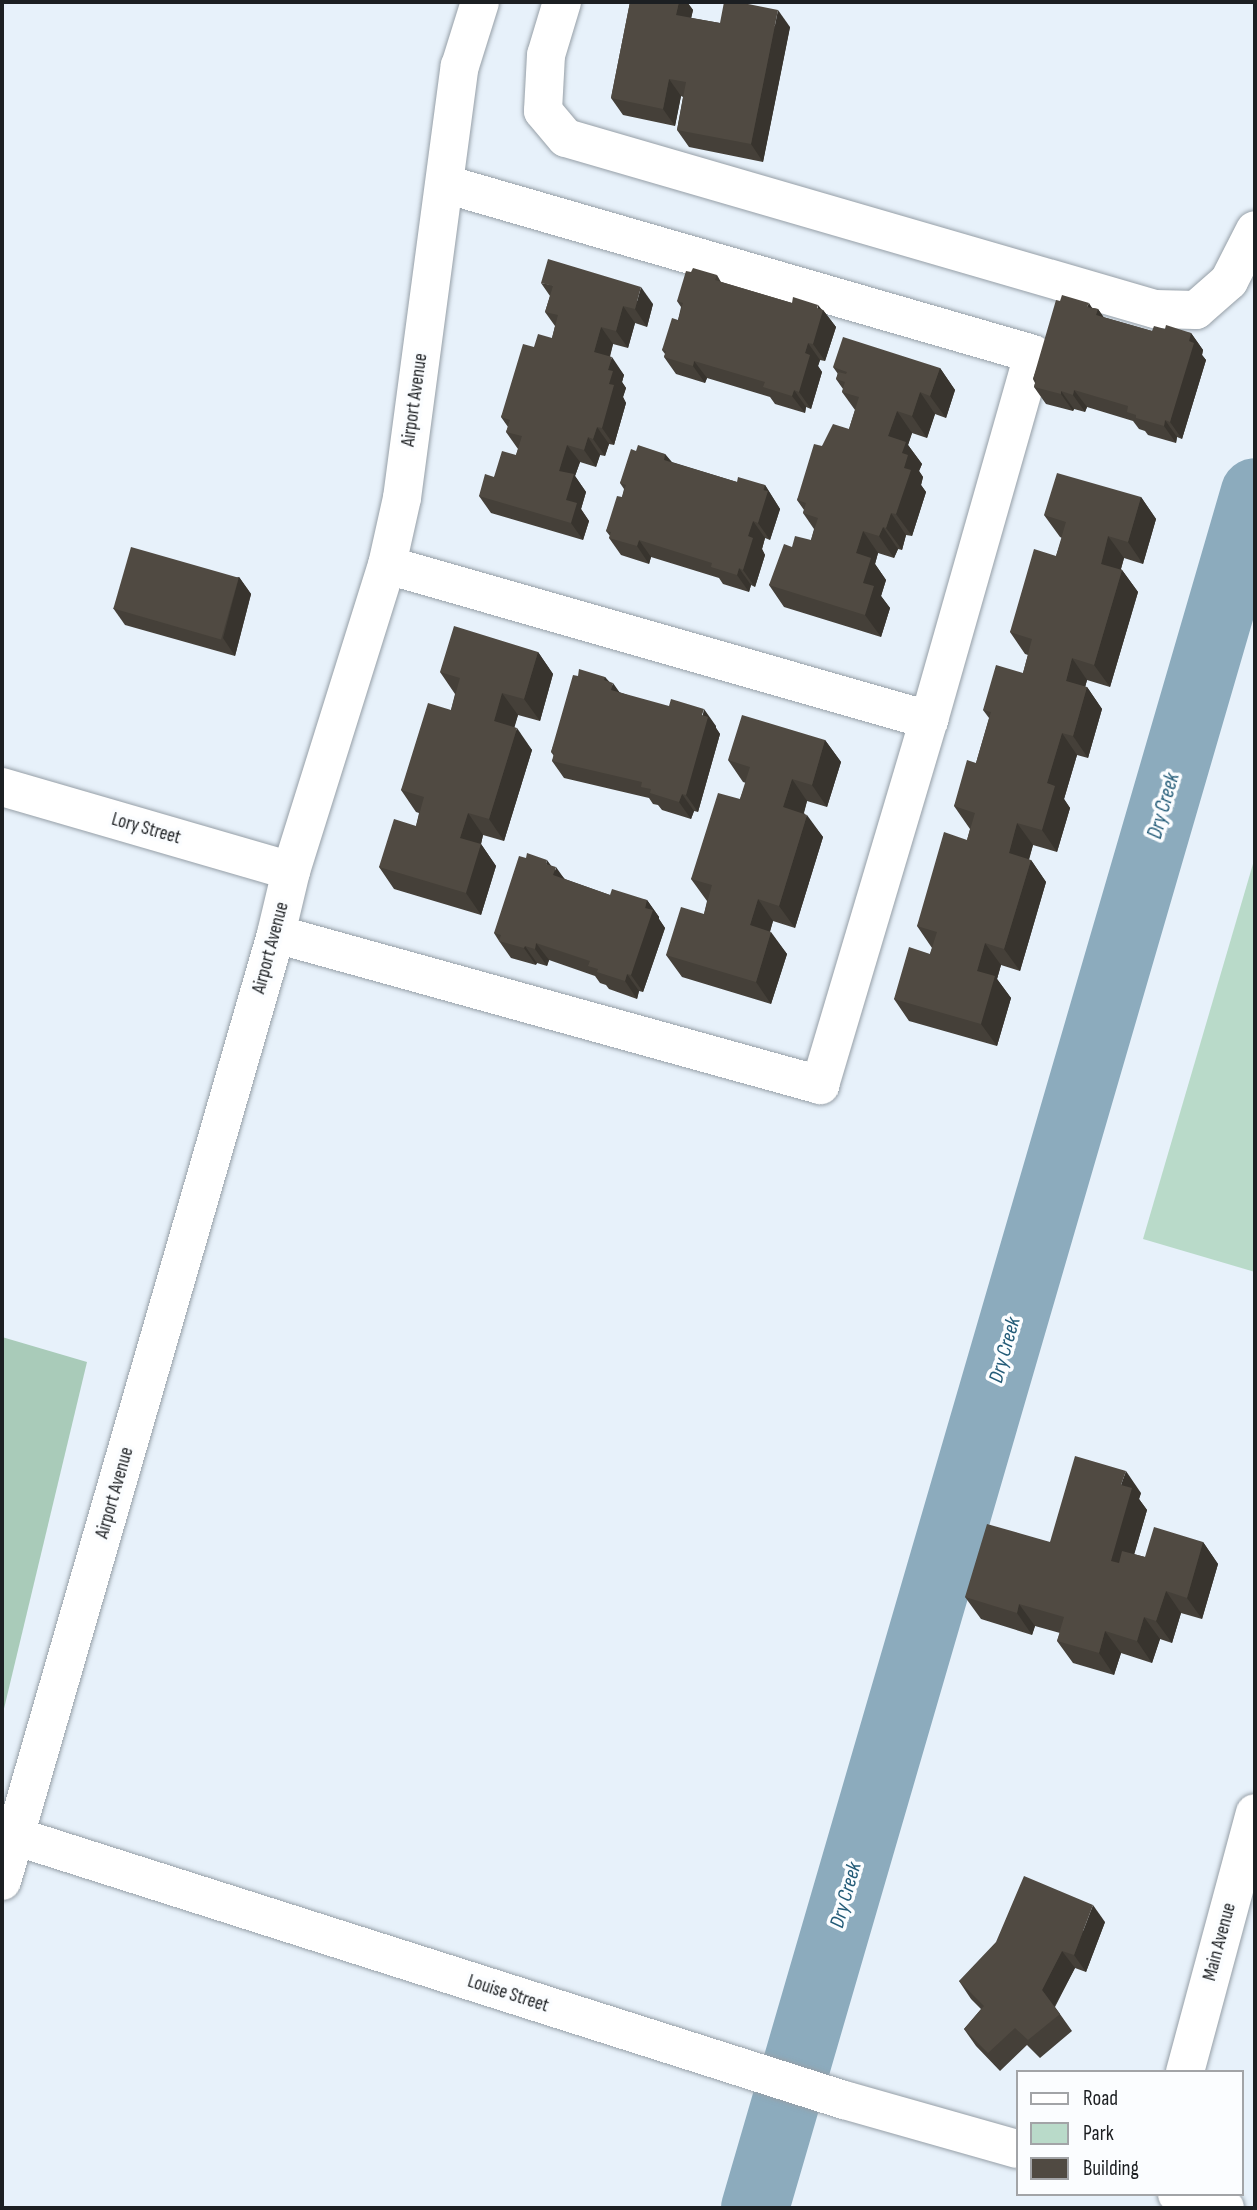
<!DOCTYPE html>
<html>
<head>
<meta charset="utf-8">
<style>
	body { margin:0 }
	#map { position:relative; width:1257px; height:2210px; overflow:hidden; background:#e7f1fa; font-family:"Sofia Sans Condensed",sans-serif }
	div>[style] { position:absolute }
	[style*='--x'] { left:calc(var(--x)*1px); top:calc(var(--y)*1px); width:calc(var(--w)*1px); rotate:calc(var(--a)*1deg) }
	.green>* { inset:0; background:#b9dac9 }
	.forest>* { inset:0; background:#a9cbb9 }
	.river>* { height:68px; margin:-34px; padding:0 34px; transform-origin:34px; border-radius:34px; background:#8cabbd }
	.roads { filter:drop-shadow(0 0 2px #969fa7) drop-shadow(0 0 2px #969fa7) }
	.minor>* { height:38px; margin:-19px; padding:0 19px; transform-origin:19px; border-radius:19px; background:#fff }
	.wall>* { inset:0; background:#454039 }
	.shaded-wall>* { inset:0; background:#38342e; transform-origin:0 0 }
	.building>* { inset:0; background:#504a42; transform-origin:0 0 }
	span { translate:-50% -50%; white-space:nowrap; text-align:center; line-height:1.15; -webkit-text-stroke:7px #fbfdff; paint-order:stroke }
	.street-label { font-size:19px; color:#1c1f22 }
	.water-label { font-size:21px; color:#235b77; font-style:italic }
	.frame { position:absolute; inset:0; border:4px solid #1c1f22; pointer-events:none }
	.legend { position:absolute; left:1016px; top:2070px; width:228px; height:126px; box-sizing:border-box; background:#fbfdff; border:2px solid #a2a4a7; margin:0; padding:9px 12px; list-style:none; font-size:21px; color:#1c1f22 }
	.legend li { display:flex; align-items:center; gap:14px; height:35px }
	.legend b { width:35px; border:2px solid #a2a4a7 }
</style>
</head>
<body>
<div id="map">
	<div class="green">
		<div style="clip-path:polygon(1255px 857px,1255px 1272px,1143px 1239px)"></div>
	</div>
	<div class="forest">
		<div style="clip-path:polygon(2px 1337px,87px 1362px,2px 1717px)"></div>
	</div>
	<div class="river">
		<div style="--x:755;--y:2208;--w:1787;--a:-73.76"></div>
	</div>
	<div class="roads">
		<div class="minor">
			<div style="--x:562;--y:2;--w:55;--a:106.8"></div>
			<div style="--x:546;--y:55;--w:56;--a:93.1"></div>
			<div style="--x:543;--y:111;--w:35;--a:50"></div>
			<div style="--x:566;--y:138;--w:613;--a:16.19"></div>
			<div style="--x:1155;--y:309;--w:41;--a:1.4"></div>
			<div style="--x:1196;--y:310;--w:44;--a:-41.3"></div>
			<div style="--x:1229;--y:281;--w:57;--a:-63"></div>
			<div style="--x:387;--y:565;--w:564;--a:15.96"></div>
			<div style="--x:2;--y:787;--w:301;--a:16.2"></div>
			<div style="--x:276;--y:934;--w:565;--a:15.51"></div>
			<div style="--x:820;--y:1085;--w:381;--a:-73.4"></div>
			<div style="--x:929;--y:720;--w:380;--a:-74.1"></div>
			<div style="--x:1033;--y:354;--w:612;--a:-163.87"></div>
			<div style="--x:2;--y:1832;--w:884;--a:17.66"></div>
			<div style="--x:844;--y:2100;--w:180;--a:15.8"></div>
			<div style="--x:2;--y:1881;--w:986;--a:-73.86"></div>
			<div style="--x:276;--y:934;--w:65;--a:-76.6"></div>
			<div style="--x:291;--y:871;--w:321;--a:-72.6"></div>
			<div style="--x:387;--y:565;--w:69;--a:-77.4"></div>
			<div style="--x:402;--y:498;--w:436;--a:-82.4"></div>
			<div style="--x:460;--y:66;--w:67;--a:-72.6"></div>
			<div style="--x:1185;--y:2072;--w:268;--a:-74.9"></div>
			<div style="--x:1177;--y:2194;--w:50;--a:16.3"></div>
		</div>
	</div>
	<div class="wall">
		<div style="clip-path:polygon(630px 2px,687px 2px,693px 10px,691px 18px,720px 23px,790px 27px,763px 162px,689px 147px,677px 130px,683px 97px,681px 96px,675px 126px,623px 115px,611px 98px)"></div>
		<div style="clip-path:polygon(717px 275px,721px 282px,792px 303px,823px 310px,836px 327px,825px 361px,820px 360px,818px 366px,822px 372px,811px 409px,806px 407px,805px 413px,775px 404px,770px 397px,707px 378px,705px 383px,676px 374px,664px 357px,665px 354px,662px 350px,678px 320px,681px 307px,677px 301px)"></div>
		<div style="clip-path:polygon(541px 283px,653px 304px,647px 327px,635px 323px,628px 348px,613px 344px,610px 357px,624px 375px,622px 382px,626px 388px,623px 397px,626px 403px,614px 445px,609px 444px,605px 456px,600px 455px,596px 467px,580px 462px,575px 476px,586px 492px,581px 509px,589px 521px,583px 540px,491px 513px,479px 496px,494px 477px,516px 455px,518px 449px,506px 432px,508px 427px,501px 417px,534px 347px,552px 338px,555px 326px,545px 312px,550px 296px)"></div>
		<div style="clip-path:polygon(1060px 301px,1098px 309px,1103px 317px,1152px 331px,1165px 329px,1191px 333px,1203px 350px,1202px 355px,1206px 360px,1182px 439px,1177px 437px,1176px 443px,1148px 435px,1145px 431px,1139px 429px,1133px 421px,1087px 407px,1085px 412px,1074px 409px,1073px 411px,1046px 404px,1034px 387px,1035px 383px,1033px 379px)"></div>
		<div style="clip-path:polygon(833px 367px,940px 368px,955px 390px,946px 418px,935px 414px,927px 438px,912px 433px,908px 445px,922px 464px,919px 471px,923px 477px,921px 485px,926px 492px,912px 536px,906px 535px,902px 550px,898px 549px,894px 558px,878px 553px,875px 564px,886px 580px,881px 596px,890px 608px,881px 637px,784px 607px,769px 585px,792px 547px,811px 540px,814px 529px,803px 513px,804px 510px,797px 500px,822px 446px,849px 429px,855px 410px,842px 392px,843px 389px,836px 379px,838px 374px)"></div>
		<div style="clip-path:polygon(636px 451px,665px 454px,672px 462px,737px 482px,765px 485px,780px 509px,770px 540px,765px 538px,762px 549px,765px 555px,755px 587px,751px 585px,749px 592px,723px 584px,719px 578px,651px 557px,649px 564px,621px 555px,609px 538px,610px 536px,606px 531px,622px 497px,624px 489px,620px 483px)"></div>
		<div style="clip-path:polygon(1141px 497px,1156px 519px,1143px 564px,1124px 558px,1121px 569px,1122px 570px,1138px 592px,1110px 687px,1087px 680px,1085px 687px,1087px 687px,1102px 709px,1088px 758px,1077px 755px,1064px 799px,1070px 808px,1057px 852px,1033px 845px,1029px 860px,1031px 860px,1046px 882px,1020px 971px,1001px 965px,997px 979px,1011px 998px,997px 1046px,909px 1021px,894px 999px,930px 954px,932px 948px,917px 926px,967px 840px,970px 829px,954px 806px,976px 763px,989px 718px,983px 710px,1023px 673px,1028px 655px,1025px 654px,1010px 632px,1056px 556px,1062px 538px,1060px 537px,1044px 515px)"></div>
		<div style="clip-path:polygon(239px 577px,251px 594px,235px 656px,125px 625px,113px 608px)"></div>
		<div style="clip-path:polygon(538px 652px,553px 674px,540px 721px,518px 715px,514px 727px,532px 750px,504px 841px,483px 835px,481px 844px,496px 866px,481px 915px,394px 889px,379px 867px,416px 826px,419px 813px,416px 812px,401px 790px,451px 710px,455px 694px,440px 672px)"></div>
		<div style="clip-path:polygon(578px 676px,605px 677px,619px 692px,716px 726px,716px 728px,720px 734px,698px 812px,694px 811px,691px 819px,662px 810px,658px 805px,653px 804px,649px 798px,564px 778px,552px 761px,554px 756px,551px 752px)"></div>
		<div style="clip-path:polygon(825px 740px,841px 762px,827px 807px,807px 801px,804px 813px,823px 837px,795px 928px,773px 921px,770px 932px,787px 954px,771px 1004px,682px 977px,666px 955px,704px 914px,707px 901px,691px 879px,740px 799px,746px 783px,743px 782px,728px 760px)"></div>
		<div style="clip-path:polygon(551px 866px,565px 879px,610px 895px,647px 900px,659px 917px,659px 919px,665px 928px,643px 992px,639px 991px,637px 999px,609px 989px,606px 985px,600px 983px,595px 976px,549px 960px,547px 966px,537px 963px,536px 965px,511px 958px,499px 941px,494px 933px)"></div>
		<div style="clip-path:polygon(1141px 1493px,1139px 1499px,1147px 1510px,1134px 1554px,1145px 1557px,1203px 1542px,1218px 1564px,1202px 1619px,1181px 1613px,1172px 1643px,1160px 1639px,1152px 1663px,1121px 1653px,1114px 1675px,1073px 1663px,1057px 1641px,1060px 1633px,1035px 1626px,1032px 1635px,981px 1619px,965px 1597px,1050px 1542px)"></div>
		<div style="clip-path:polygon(1105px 1922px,1086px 1972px,1075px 1968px,1055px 2007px,1072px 2031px,1040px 2058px,1027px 2045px,1000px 2071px,976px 2046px,964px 2029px,981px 2009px,971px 1999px,959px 1981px)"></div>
	</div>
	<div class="shaded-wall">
		<div style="clip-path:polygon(679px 2px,687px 2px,693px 10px,688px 32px,676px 15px)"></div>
		<div style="clip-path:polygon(778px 10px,790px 27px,763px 162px,751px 144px)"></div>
		<div style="clip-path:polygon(669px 79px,681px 96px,675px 126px,663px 109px)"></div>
		<div style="clip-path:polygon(641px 287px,653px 304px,647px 327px,635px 309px)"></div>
		<div style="clip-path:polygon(1089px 303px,1096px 314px,1098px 309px,1110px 326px,1087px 307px)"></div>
		<div style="clip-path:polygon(818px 305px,823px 311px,823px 310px,836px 327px,825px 361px,813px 344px)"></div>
		<div style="clip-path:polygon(623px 306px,635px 323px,628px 348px,616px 331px)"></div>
		<div style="clip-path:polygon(601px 327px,613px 344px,606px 369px,594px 352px)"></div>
		<div style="clip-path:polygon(1191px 333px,1203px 350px,1202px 355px,1206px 360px,1182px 439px,1170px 422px)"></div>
		<div style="clip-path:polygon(808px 343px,820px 360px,818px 366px,822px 372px,811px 409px,799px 392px,805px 353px)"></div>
		<div style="clip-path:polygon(612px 357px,624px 375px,622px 382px,626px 388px,623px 397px,626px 403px,614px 445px,602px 428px,609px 384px,608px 370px)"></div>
		<div style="clip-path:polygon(694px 361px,707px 378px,705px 383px,693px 366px)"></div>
		<div style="clip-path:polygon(940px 368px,955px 390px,946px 418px,930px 396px)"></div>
		<div style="clip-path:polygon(794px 390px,806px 407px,805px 413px,792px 396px)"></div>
		<div style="clip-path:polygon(1074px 390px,1087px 407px,1085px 412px,1073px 395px)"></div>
		<div style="clip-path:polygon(1061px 391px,1074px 409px,1073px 411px,1061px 394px)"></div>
		<div style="clip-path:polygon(920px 392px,935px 414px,927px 438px,912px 416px)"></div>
		<div style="clip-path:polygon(897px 411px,912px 433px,908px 445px,922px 464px,919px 471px,923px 477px,921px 485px,926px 492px,912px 536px,896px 514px,904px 468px,888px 436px)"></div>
		<div style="clip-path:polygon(1165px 420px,1177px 437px,1176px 443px,1164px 426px)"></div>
		<div style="clip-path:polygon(597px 427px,609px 444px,605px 456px,593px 439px)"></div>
		<div style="clip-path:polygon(588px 437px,600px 455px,596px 467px,584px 450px)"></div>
		<div style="clip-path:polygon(567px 445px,580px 462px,575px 476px,586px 492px,581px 509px,589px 521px,583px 540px,571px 523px,559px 471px)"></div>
		<div style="clip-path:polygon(665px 454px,678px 471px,664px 460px)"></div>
		<div style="clip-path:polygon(765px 485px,780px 509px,770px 540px,758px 523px)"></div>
		<div style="clip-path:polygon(1141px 497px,1156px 519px,1143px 564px,1128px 542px)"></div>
		<div style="clip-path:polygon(891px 513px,906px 535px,902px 550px,886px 528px)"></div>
		<div style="clip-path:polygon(753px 521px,765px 538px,762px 549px,765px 555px,755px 587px,743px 570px,748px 536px)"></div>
		<div style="clip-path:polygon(883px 527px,898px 549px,894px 558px,879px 536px)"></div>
		<div style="clip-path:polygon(863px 531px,878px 553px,875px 564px,886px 580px,881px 596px,890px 608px,881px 637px,865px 615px,863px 583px,856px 553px)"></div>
		<div style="clip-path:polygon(1108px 536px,1124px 558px,1116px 586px,1101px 564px)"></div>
		<div style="clip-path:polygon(639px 540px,651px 557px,649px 564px,637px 546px)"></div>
		<div style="clip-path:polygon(739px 568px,751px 585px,749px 592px,737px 575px)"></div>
		<div style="clip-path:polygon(1122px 570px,1138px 592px,1110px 687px,1094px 665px)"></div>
		<div style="clip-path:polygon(239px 577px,251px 594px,235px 656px,223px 638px)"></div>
		<div style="clip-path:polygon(538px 652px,553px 674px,540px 721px,524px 699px)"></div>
		<div style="clip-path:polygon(1072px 658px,1087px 680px,1081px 703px,1066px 681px)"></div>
		<div style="clip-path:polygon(605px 677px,612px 687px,613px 683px,625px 700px,623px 707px,604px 680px)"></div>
		<div style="clip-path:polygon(1087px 687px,1102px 709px,1088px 758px,1073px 736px)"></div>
		<div style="clip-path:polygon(502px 693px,518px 715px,510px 743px,494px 721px)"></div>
		<div style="clip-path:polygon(704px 709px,716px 726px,716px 728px,720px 734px,698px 812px,686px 795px)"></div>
		<div style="clip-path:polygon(517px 728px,532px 750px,504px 841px,489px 819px)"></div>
		<div style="clip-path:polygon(1062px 733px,1077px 755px,1064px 799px,1070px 808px,1057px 852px,1042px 830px,1047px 783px)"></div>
		<div style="clip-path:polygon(825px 740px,841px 762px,827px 807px,812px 785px)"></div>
		<div style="clip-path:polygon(792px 779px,807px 801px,799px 829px,783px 807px)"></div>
		<div style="clip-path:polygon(682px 794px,694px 811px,691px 819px,679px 802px)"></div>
		<div style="clip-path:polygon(468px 813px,483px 835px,481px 844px,496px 866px,481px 915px,466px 893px,460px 838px)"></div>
		<div style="clip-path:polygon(807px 815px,823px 837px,795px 928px,779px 906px)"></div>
		<div style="clip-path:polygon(1017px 823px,1033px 845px,1024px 875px,1009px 853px)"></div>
		<div style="clip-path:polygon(547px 860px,555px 871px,556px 867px,568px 884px,565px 893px,546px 864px)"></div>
		<div style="clip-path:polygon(1031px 860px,1046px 882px,1020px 971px,1004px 949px)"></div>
		<div style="clip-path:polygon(758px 899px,773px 921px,765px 947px,750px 925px)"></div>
		<div style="clip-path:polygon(647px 900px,659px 917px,659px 919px,665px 928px,643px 992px,631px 975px)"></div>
		<div style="clip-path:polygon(771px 932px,787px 954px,771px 1004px,756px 982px)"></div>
		<div style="clip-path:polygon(536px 943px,549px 960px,547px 966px,535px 949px)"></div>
		<div style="clip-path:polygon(985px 943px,1001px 965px,997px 979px,1011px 998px,997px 1046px,981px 1024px,977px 971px)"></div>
		<div style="left:525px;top:946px;width:21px;height:2px;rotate:55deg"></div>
		<div style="clip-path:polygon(627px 974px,639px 991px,637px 999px,625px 981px)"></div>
		<div style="clip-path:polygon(1126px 1471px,1141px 1493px,1139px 1499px,1147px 1510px,1126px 1583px,1111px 1561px,1121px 1485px)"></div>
		<div style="clip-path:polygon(1203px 1542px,1218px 1564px,1202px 1619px,1187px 1598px)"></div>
		<div style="clip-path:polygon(1166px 1591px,1181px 1613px,1172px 1643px,1156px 1621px)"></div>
		<div style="clip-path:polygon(1019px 1604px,1035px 1626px,1032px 1635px,1017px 1613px)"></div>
		<div style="clip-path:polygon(1144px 1617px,1160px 1639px,1152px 1663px,1137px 1641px)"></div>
		<div style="clip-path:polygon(1105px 1631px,1121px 1653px,1114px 1675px,1099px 1653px)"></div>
		<div style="clip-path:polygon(1093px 1905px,1105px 1922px,1086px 1972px,1074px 1955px)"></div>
		<div style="clip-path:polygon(1062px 1951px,1075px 1968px,1054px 2007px,1042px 1990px)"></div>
	</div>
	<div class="building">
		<div style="clip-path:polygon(630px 2px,679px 2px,676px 15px,720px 23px,724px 2px,738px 2px,778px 10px,751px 144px,677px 130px,686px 82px,669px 79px,663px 109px,611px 98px)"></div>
		<div style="clip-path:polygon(548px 259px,641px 287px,635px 309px,623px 306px,616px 331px,601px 327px,594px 352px,612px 357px,608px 370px,613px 371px,609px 384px,614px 385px,602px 428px,597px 427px,593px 439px,588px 437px,584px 450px,567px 445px,559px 471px,574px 474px,566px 500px,577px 503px,571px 523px,479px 496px,485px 474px,494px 477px,502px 451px,516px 455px,522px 436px,506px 432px,510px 420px,501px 417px,523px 344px,534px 347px,538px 334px,552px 338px,558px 315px,545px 312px,553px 286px,541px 283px)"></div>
		<div style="clip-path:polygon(693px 268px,717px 275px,715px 280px,792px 303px,793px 297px,818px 305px,817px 308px,823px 310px,813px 344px,808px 343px,805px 353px,810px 355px,799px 392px,794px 390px,792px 396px,763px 387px,765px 382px,694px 361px,693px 366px,664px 357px,666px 351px,662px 350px,672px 318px,678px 320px,683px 303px,677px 301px,686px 271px,691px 272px)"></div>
		<div style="clip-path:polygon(1062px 295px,1089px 303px,1087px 307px,1098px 309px,1096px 315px,1152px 331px,1154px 326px,1165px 329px,1166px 325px,1191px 333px,1189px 341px,1194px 343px,1170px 422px,1165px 420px,1164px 426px,1136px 418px,1136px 415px,1127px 412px,1128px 406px,1074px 390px,1073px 395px,1061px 391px,1061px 394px,1034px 387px,1036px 380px,1033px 379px,1056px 300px,1060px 301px)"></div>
		<div style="clip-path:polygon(843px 337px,940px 368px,930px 396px,920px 392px,912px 416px,897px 411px,888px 436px,906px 442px,902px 453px,908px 455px,904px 468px,911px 470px,896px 514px,891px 513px,886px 528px,883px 527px,879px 536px,863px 531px,856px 553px,871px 558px,863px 583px,874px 586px,865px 615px,769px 585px,784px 544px,792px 547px,795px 536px,811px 540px,818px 518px,803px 513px,806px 503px,797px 500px,814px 444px,822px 446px,833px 424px,849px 429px,859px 397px,842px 392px,845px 382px,836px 379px,838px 372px,846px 374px,847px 372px,833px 367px)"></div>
		<div style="clip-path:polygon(638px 445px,665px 454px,664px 460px,737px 482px,738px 477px,765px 485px,763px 490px,768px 491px,758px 523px,753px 521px,748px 536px,753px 538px,743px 570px,739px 568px,737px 575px,711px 567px,712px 563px,639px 540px,637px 546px,609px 538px,611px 532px,606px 531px,617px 496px,622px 497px,626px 485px,620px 483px,631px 449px,636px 451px)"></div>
		<div style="clip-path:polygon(1057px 473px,1141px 497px,1128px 542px,1108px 536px,1101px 564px,1122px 570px,1094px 665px,1072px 658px,1066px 681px,1087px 687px,1073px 736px,1062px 733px,1047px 783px,1055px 786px,1042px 830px,1017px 823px,1009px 853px,1031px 860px,1004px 949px,985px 943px,977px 971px,995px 976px,981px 1024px,894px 999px,909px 947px,930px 954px,937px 932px,917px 926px,944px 832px,967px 840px,975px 813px,954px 806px,967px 760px,976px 763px,991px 712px,983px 710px,996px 665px,1023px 673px,1032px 639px,1010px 632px,1034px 549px,1056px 556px,1066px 522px,1044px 515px)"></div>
		<div style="left:131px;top:547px;width:112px;height:64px;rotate:16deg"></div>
		<div style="clip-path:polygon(454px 626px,538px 652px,524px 699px,502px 693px,494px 721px,517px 728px,489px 819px,468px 813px,460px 838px,481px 844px,466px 893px,379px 867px,394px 819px,416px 826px,424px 797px,401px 790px,428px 703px,451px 710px,460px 678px,440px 672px)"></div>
		<div style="clip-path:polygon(579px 669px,605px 677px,604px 680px,613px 683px,611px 690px,669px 706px,671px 699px,704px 709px,702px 715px,708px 717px,686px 795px,682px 794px,679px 802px,650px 793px,651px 789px,641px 787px,642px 782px,552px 761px,554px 753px,551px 752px,573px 675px,578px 676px)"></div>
		<div style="clip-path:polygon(742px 715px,825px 740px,812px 785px,792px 779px,783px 807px,807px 815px,779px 906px,758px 899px,750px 925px,771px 932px,756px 982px,666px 955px,681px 907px,704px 914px,712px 885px,691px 879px,718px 793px,740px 799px,750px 767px,728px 760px)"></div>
		<div style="clip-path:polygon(527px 853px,547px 860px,546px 864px,556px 867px,553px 875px,610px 895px,612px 889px,647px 900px,645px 908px,653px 910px,631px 975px,627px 974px,625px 981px,597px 972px,598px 969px,588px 966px,590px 961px,536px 943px,535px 949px,525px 946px,524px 948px,499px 941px,501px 935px,494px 933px,519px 856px,526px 858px)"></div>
		<div style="clip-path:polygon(1075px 1456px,1126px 1471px,1121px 1485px,1132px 1488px,1111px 1561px,1119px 1563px,1122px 1551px,1145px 1557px,1154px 1527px,1203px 1542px,1187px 1598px,1166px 1591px,1156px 1621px,1144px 1617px,1137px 1641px,1105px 1631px,1099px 1653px,1057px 1641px,1064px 1617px,1019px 1604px,1017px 1613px,965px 1597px,987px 1524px,1050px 1542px)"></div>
		<div style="clip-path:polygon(1024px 1876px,1093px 1905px,1074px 1955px,1062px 1951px,1042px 1990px,1060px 2014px,1028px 2040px,1015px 2028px,988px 2053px,964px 2029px,984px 2006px,959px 1981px,996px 1942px)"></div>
	</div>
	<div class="street-label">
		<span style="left:415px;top:400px;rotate:-82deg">Airport Avenue</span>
		<span style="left:146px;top:829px;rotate:16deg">Lory Street</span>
		<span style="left:271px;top:948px;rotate:-75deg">Airport Avenue</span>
		<span style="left:115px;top:1493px;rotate:-74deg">Airport Avenue</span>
		<span style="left:1220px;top:1942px;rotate:-75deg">Main Avenue</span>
		<span style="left:508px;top:1994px;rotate:18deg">Louise Street</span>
	</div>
	<div class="water-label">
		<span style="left:1164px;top:806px;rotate:-74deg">Dry Creek</span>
		<span style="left:1005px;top:1350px;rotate:-74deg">Dry Creek</span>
		<span style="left:846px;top:1895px;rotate:-74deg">Dry Creek</span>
	</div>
	<div class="frame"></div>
	<ul class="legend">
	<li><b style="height:9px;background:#fff"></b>Road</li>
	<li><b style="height:19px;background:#b9dac9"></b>Park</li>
	<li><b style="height:19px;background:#504a42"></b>Building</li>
	</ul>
</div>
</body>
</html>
